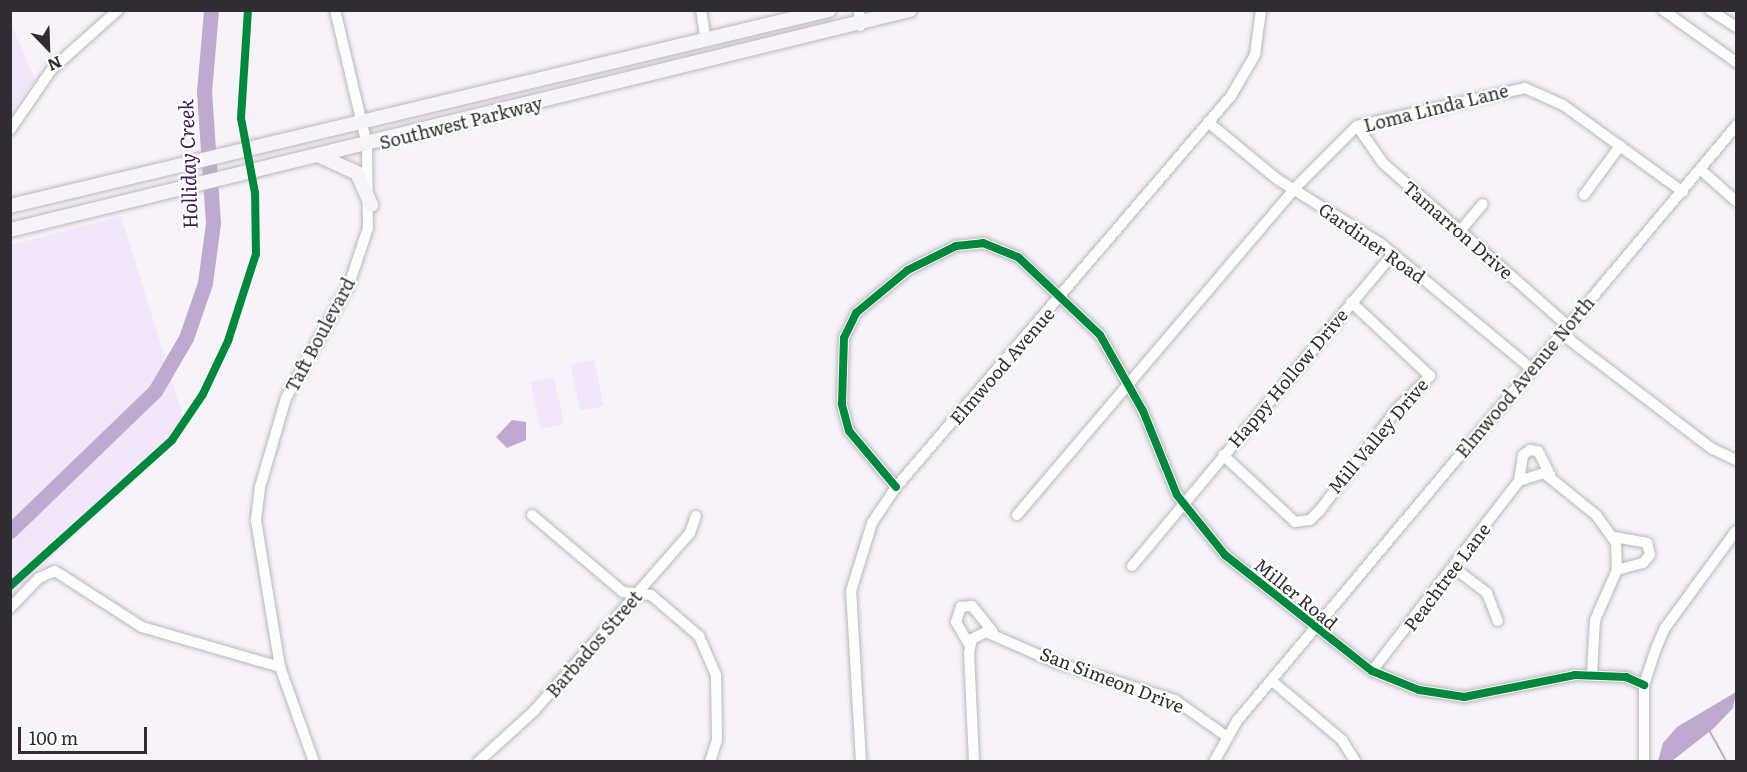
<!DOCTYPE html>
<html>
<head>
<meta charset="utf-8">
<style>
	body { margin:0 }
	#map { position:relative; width:1747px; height:772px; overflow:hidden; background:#f6f3f9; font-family:Literata,serif }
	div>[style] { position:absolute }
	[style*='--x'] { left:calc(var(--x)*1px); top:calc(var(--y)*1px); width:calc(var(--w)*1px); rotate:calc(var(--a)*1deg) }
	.green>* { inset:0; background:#f2e7fa; transform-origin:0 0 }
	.water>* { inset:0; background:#bdaace }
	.stream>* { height:2px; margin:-1px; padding:0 1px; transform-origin:1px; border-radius:1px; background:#bdaace }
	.river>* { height:15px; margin:-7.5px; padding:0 7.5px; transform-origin:7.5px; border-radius:7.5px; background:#bdaace }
	.roads { filter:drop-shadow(0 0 2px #bab7bc) drop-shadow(0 0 2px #bab7bc) }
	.minor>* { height:10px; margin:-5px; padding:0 5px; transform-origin:5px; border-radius:5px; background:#fefdfe }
	.major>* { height:14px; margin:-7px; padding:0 7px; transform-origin:7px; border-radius:7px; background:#f6f4f8 }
	.cycleway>* { height:8px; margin:-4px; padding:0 4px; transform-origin:4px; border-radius:4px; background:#00873e }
	span { translate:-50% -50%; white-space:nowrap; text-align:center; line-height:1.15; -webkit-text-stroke:4.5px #fff; paint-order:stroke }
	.street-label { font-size:18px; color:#302d32 }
	.water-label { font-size:20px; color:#3c1754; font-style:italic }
	.frame { position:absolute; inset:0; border:12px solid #302d32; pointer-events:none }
	.north { position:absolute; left:18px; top:18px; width:60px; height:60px; -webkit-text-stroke:4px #fff; paint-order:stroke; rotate:157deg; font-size:16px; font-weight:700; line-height:24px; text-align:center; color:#302d32 }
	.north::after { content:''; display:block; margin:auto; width:21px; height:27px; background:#302d32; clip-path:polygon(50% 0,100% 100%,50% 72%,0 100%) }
	.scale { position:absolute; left:18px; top:727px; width:129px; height:27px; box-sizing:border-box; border:3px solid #302d32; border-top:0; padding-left:8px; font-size:18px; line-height:21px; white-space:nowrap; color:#302d32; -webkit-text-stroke:4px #fff; paint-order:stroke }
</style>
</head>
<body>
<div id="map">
	<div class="green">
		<div style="clip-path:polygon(10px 22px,35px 79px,11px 112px,10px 112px)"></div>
		<div style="clip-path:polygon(121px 216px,187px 429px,11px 597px,11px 245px)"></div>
		<div style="left:594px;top:360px;width:47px;height:24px;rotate:78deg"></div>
		<div style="left:554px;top:377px;width:48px;height:24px;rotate:78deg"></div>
	</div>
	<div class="water">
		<div style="clip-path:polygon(512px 420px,526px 422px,526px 440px,507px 448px,496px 437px)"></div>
		<div style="clip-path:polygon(1736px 692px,1733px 708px,1714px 728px,1672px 761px,1658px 761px,1663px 743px,1677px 727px)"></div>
	</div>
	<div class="stream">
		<div style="--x:1709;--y:730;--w:37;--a:61"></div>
	</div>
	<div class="river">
		<div style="--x:10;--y:531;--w:202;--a:-44"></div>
		<div style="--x:155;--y:391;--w:61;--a:-59.7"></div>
		<div style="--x:186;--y:338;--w:58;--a:-70.9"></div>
		<div style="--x:205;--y:283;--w:61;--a:-82.4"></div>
		<div style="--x:213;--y:223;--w:131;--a:-93.9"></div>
		<div style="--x:204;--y:92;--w:82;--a:-85.1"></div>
	</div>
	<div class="roads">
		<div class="minor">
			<div style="--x:701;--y:10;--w:30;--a:81"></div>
			<div style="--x:859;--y:10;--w:16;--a:86"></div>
			<div style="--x:1663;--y:10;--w:90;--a:35.5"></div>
			<div style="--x:1710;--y:10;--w:31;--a:33"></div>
			<div style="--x:1208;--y:122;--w:89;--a:39.6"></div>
			<div style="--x:1277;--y:179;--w:121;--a:31.9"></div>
			<div style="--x:1380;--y:243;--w:197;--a:39.7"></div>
			<div style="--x:1357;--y:126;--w:45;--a:54.9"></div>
			<div style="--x:1383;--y:163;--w:247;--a:41.4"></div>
			<div style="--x:10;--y:130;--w:74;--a:-55.5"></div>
			<div style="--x:52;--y:69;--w:89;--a:-41.8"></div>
			<div style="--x:1701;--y:170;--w:47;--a:41.5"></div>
			<div style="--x:1584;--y:195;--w:61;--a:-53.7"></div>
			<div style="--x:1460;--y:231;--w:35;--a:-50"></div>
			<div style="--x:1562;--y:334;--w:188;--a:37.4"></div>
			<div style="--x:1711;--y:448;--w:28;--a:26"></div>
			<div style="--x:1223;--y:455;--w:98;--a:42.9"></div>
			<div style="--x:1295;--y:522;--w:15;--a:-8"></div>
			<div style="--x:1310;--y:520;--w:14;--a:-45"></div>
			<div style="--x:1320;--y:510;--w:127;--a:-52.7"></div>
			<div style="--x:1397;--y:409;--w:47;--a:-45"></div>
			<div style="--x:1430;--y:376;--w:108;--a:-136.9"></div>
			<div style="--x:1519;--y:481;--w:26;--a:-81"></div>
			<div style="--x:1523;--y:455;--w:9;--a:-36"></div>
			<div style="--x:1530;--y:450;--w:8;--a:7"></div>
			<div style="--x:1538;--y:451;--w:27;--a:63"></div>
			<div style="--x:896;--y:487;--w:73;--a:-130"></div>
			<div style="--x:849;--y:431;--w:28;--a:-105"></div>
			<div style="--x:842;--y:404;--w:66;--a:-88.3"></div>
			<div style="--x:844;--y:338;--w:28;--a:-64"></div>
			<div style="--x:856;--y:313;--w:67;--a:-39.6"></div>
			<div style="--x:908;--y:270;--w:54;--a:-26.6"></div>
			<div style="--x:956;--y:246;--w:27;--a:-6"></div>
			<div style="--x:983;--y:243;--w:38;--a:22"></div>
			<div style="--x:1018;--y:257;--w:113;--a:43.6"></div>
			<div style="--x:1100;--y:335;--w:87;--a:60.5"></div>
			<div style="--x:1143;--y:411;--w:91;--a:68"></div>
			<div style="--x:1177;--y:495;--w:77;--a:51.3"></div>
			<div style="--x:1225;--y:555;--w:187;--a:38.3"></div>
			<div style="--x:1372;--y:671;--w:51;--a:22"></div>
			<div style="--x:1419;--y:690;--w:46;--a:8.8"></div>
			<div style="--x:1464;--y:697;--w:113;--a:-11.2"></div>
			<div style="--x:1575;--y:675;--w:51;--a:2.2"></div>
			<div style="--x:1626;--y:677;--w:20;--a:24"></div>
			<div style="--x:532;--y:515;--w:119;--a:40.2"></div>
			<div style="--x:623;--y:592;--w:28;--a:6"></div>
			<div style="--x:651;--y:595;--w:63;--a:40.5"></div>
			<div style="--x:699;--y:636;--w:43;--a:66.4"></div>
			<div style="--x:716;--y:675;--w:65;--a:89.1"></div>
			<div style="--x:717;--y:740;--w:23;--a:108"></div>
			<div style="--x:1017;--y:515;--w:428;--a:-49.6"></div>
			<div style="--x:1294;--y:189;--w:89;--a:-45"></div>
			<div style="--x:1357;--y:126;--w:172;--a:-12.7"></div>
			<div style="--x:1525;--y:88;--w:42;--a:24.1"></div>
			<div style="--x:1563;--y:105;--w:148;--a:35.9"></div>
			<div style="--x:1614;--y:537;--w:34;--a:10"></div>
			<div style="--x:1647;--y:543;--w:12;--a:76"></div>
			<div style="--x:1650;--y:555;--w:11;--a:131"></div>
			<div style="--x:1643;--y:563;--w:27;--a:165"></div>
			<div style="--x:1132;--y:566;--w:407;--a:-50.1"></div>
			<div style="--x:1454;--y:568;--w:41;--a:37.1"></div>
			<div style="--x:1487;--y:593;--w:30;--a:69"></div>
			<div style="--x:10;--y:608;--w:42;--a:-46"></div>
			<div style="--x:39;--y:578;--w:17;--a:-24"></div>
			<div style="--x:55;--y:571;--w:103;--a:32.8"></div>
			<div style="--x:142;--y:627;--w:144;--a:16.2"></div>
			<div style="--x:970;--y:646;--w:28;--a:-120"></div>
			<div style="--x:956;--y:622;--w:16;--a:-72"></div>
			<div style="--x:961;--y:607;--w:11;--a:-5"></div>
			<div style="--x:972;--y:606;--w:33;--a:51"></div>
			<div style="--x:1372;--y:671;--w:240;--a:-52.3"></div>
			<div style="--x:1519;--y:481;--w:26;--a:-18"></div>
			<div style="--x:1544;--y:473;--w:67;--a:38.9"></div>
			<div style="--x:1596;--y:515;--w:34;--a:54"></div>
			<div style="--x:1616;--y:543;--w:27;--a:88"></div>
			<div style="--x:1617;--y:570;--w:55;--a:113.7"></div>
			<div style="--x:1595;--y:620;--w:54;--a:93.2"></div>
			<div style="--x:1272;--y:681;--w:92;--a:40.1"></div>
			<div style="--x:1342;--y:740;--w:26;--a:58"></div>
			<div style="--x:314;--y:762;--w:101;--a:-109.7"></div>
			<div style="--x:280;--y:667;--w:149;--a:-99.3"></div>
			<div style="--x:256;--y:520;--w:33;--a:-83"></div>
			<div style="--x:260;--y:487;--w:93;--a:-73.7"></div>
			<div style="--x:286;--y:398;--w:129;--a:-60.9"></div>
			<div style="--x:349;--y:285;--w:60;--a:-71.6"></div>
			<div style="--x:368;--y:228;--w:83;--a:-90.7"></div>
			<div style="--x:367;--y:145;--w:139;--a:-103.3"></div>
			<div style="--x:478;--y:762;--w:76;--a:-42.3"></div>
			<div style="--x:534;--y:711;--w:237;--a:-48.8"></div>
			<div style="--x:690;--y:533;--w:18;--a:-71"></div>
			<div style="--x:861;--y:762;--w:171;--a:-93.3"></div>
			<div style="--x:851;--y:591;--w:71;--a:-72.8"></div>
			<div style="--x:872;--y:523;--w:43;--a:-56.3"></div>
			<div style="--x:896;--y:487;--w:515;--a:-49.41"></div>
			<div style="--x:1231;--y:96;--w:48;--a:-59.7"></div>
			<div style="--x:1255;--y:55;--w:45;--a:-82.4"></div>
			<div style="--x:974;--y:762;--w:109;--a:-92.6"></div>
			<div style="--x:969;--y:653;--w:14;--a:-78"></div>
			<div style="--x:972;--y:639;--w:16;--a:-27"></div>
			<div style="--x:986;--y:632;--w:77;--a:23.6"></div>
			<div style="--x:1057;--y:663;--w:124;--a:17.4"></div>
			<div style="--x:1175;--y:700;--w:62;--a:35.2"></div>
			<div style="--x:1214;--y:762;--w:47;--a:-60.7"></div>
			<div style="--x:1237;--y:721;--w:777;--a:-50.01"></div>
			<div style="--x:1644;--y:762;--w:77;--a:-90"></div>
			<div style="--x:1644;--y:685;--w:36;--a:-72"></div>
			<div style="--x:1655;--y:651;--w:25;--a:-67"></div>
			<div style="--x:1665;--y:628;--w:120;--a:-53.8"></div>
		</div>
		<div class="major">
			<div style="--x:320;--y:156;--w:41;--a:24.7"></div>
			<div style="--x:357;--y:173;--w:35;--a:66"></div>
			<div style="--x:10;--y:206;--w:842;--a:-13.46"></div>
			<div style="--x:10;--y:230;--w:926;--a:-13.74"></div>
		</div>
	</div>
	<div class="cycleway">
		<div style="--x:896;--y:487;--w:73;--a:-130"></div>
		<div style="--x:849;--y:431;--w:28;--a:-105"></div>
		<div style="--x:842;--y:404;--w:66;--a:-88.3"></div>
		<div style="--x:844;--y:338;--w:28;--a:-64"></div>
		<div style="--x:856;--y:313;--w:67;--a:-39.6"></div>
		<div style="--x:908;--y:270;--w:54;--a:-26.6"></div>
		<div style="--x:956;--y:246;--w:27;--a:-6"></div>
		<div style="--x:983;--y:243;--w:38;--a:22"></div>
		<div style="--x:1018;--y:257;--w:113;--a:43.6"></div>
		<div style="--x:1100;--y:335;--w:87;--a:60.5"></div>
		<div style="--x:1143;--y:411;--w:91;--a:68"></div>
		<div style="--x:1177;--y:495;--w:77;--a:51.3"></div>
		<div style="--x:1225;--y:555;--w:187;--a:38.3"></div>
		<div style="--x:1372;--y:671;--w:51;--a:22"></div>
		<div style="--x:1419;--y:690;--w:46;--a:8.8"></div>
		<div style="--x:1464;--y:697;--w:113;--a:-11.2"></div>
		<div style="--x:1575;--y:675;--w:51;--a:2.2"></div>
		<div style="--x:1626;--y:677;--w:20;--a:24"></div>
		<div style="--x:10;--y:586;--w:218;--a:-42"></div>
		<div style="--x:172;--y:440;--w:55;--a:-56"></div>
		<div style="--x:203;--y:394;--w:59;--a:-64.7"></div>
		<div style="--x:228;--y:341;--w:91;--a:-72.2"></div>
		<div style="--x:256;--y:254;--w:61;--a:-90.9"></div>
		<div style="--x:255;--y:193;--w:76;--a:-100.6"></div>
		<div style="--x:241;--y:118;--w:108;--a:-86.3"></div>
	</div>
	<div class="street-label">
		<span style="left:1436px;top:108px;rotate:-14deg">Loma Linda Lane</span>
		<span style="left:461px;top:123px;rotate:-14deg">Southwest Parkway</span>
		<span style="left:1458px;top:230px;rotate:41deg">Tamarron Drive</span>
		<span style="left:1372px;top:243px;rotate:35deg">Gardiner Road</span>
		<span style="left:320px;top:335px;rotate:-62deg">Taft Boulevard</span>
		<span style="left:1002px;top:366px;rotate:-49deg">Elmwood Avenue</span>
		<span style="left:1525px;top:377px;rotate:-50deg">Elmwood Avenue North</span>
		<span style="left:1288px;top:378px;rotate:-50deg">Happy Hollow Drive</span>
		<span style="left:1378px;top:436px;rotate:-50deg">Mill Valley Drive</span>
		<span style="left:1447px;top:577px;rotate:-53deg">Peachtree Lane</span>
		<span style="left:1296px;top:594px;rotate:39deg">Miller Road</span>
		<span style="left:594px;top:644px;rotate:-49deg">Barbados Street</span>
		<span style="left:1112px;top:680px;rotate:21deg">San Simeon Drive</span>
	</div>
	<div class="water-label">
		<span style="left:187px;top:164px;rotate:-92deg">Holliday Creek</span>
	</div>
	<div class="frame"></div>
	<div class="north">N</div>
	<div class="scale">100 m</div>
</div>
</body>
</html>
